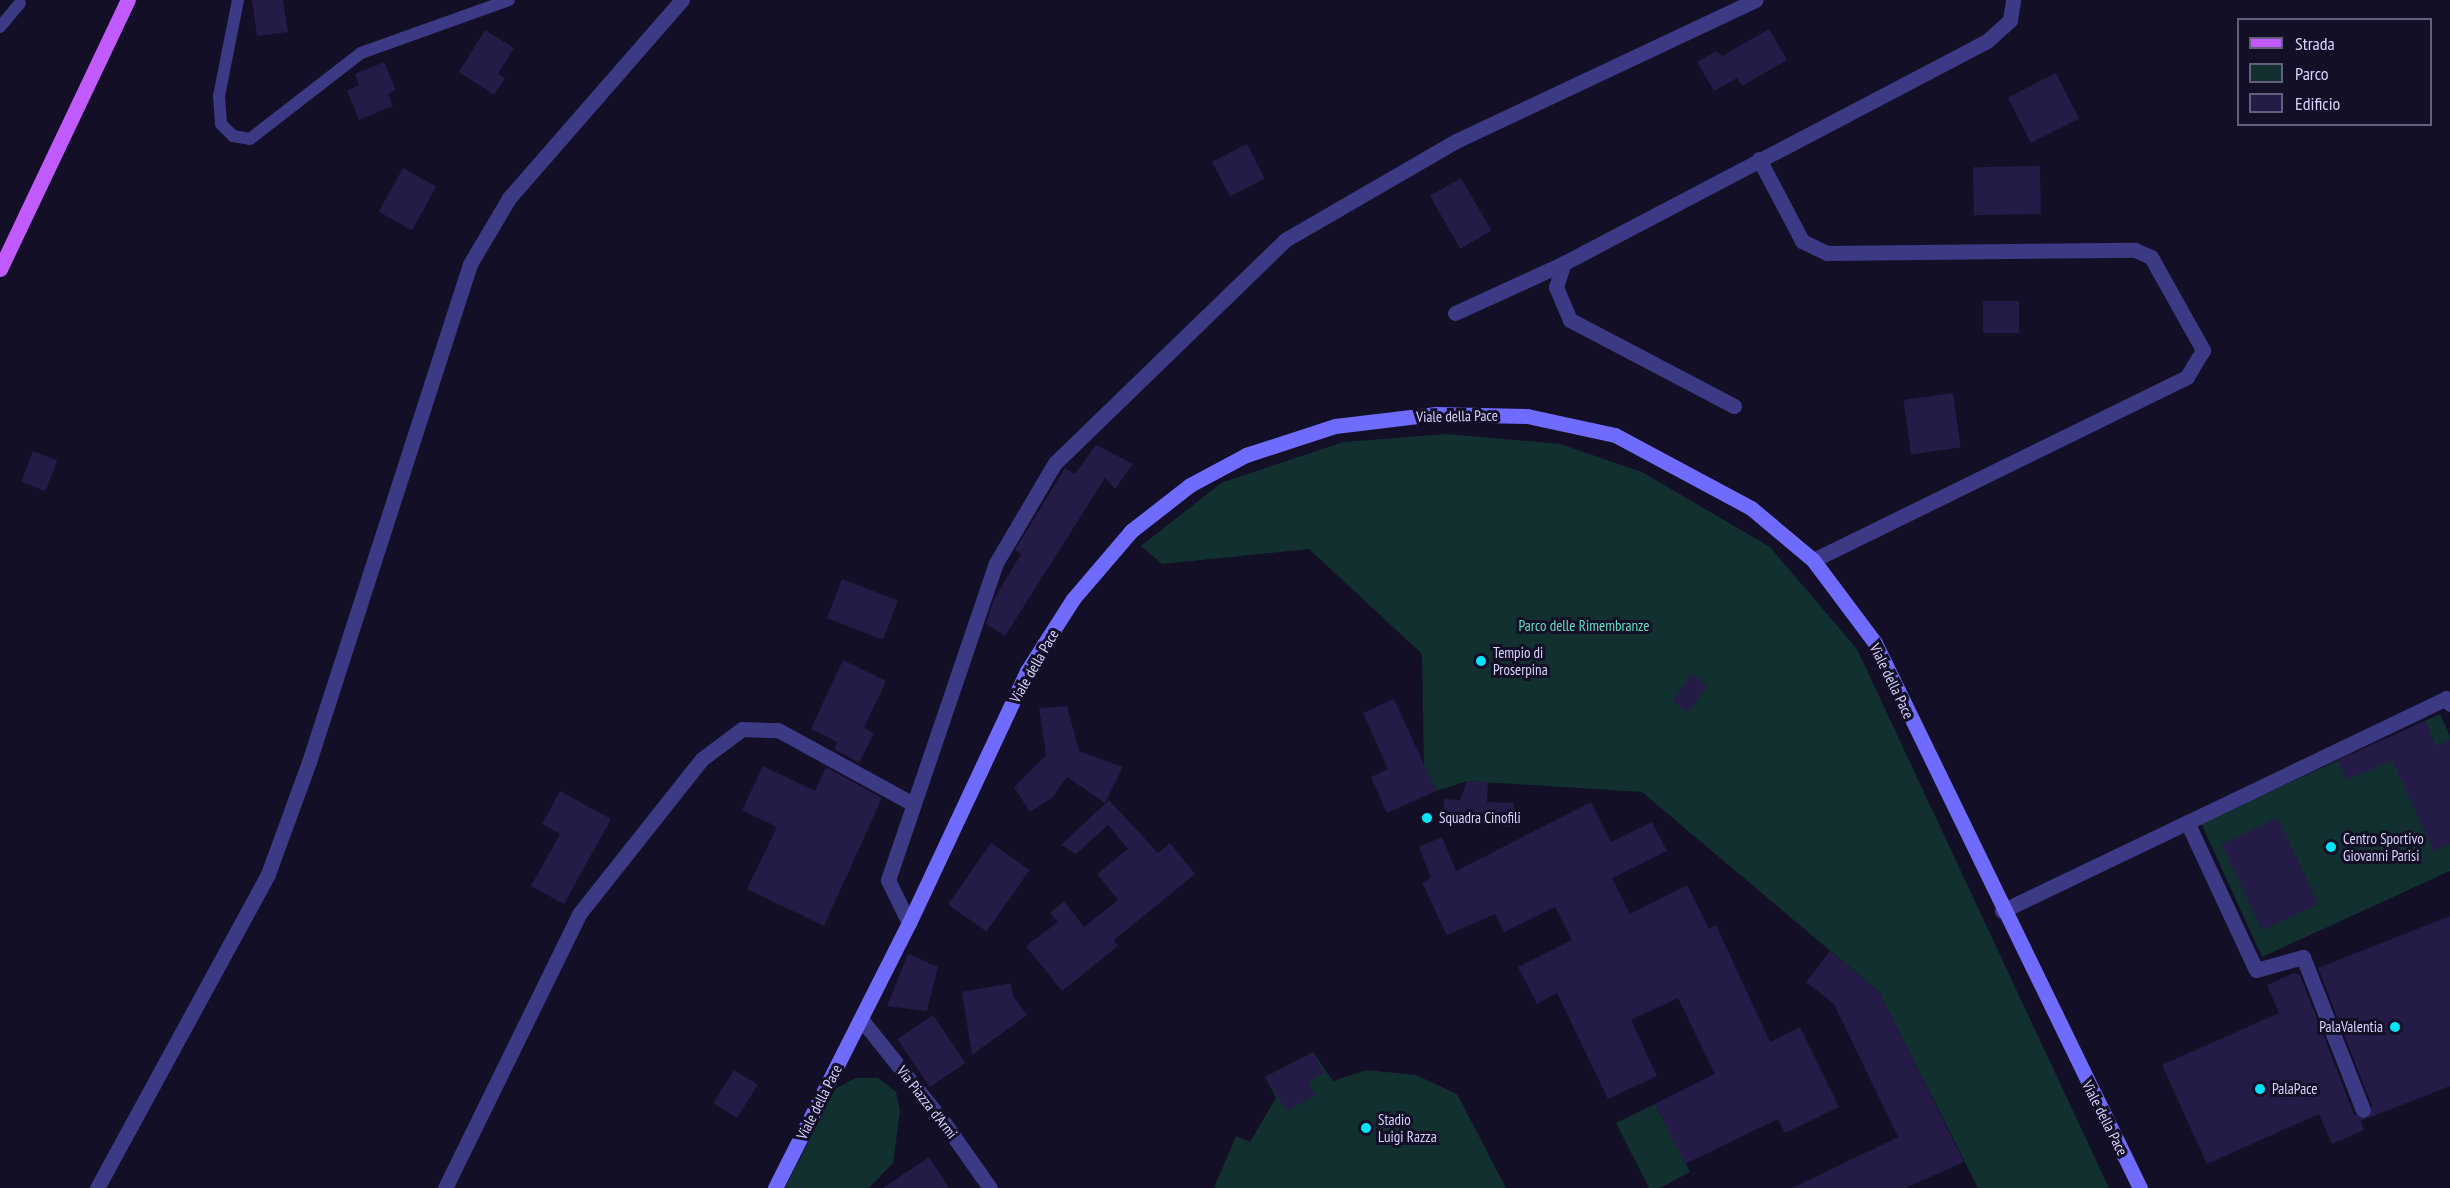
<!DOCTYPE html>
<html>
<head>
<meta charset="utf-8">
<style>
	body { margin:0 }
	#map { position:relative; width:2450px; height:1188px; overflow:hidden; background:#130f26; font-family:"PT Sans Narrow",sans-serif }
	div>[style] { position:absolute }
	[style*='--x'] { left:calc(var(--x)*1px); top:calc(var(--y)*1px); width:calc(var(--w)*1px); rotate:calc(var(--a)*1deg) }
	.green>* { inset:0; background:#12302f }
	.building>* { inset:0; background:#241b47; transform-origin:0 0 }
	.service>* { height:12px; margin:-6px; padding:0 6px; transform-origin:6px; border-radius:6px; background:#3d3a85 }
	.minor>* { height:15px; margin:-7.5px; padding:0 7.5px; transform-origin:7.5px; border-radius:7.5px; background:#3d3a85 }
	.secondary>* { height:15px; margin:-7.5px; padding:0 7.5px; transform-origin:7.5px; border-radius:7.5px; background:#6f6bff }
	.primary>* { height:15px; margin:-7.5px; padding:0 7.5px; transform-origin:7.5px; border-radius:7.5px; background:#c25bff }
	.dots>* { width:16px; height:16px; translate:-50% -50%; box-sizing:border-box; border:3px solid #130f26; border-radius:50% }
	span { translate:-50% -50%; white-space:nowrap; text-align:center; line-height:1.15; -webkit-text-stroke:6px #130f26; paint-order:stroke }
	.street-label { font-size:15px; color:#d9d4ff }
	.park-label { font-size:15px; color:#5fe0c0 }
	.poi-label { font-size:15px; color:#d9d4ff }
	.left { translate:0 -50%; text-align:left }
	.right { translate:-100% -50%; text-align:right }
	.legend { position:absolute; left:2237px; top:18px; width:195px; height:108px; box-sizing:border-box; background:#130f26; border:2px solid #625e7d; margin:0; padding:8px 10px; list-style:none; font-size:18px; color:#d9d4ff }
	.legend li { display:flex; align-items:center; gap:12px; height:30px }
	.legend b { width:30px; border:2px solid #625e7d }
</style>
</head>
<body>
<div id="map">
	<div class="green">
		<div style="clip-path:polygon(1447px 434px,1560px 444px,1642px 472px,1770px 547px,1857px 649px,2109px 1188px,1978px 1188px,1879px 992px,1642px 792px,1467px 781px,1436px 791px,1424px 766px,1422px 654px,1309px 549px,1162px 564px,1141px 546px,1221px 483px,1343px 442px)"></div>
		<div style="clip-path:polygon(2440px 714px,2450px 736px,2450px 871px,2262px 957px,2201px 823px)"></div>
		<div style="clip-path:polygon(1313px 1052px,1333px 1081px,1367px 1070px,1416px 1075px,1457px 1094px,1506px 1188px,1214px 1188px,1236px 1136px,1250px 1142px,1276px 1098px,1265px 1077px)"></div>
		<div style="clip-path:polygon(856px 1078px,878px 1078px,896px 1092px,900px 1111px,893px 1163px,869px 1188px,785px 1188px,835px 1089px)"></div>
		<div style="clip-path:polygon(1655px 1104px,1690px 1172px,1660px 1188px,1649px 1188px,1616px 1123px)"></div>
	</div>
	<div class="building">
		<div style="clip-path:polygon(252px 0,283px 0,288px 32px,257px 36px)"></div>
		<div style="clip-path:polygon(1769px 29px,1787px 60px,1742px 86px,1737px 78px,1714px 91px,1697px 62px,1716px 51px,1722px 56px)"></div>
		<div style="clip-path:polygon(485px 30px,514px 48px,498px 74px,505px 78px,494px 95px,459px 72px)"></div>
		<div style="clip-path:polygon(384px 62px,396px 90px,388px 94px,393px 106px,359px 120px,347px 91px,359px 85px,355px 74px)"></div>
		<div style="left:2056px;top:73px;width:51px;height:54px;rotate:63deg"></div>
		<div style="left:1247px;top:144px;width:39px;height:39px;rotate:63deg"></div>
		<div style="left:2040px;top:166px;width:48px;height:67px;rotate:89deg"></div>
		<div style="left:403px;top:168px;width:38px;height:50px;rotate:29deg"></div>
		<div style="left:1461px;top:178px;width:61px;height:36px;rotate:60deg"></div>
		<div style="left:1983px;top:301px;width:36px;height:32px"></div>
		<div style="left:1953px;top:393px;width:55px;height:50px;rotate:82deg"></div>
		<div style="clip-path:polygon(1096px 445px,1133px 464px,1115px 489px,1105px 478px,1005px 636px,986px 624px,994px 599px,1021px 554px,1015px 550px,1065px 468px,1075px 474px)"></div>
		<div style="left:33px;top:451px;width:26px;height:33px;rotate:21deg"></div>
		<div style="left:842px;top:579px;width:60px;height:42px;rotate:21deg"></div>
		<div style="clip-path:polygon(843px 660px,886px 681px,864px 728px,874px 733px,859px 763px,834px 749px,837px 742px,811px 729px)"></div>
		<div style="left:1692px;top:674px;width:19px;height:33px;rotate:36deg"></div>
		<div style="clip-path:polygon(1394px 699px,1436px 791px,1387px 813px,1371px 777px,1388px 769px,1363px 713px)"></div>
		<div style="clip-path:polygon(1067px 706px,1079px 751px,1123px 767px,1105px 803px,1067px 777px,1052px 798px,1030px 812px,1014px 787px,1046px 755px,1039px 708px)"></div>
		<div style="clip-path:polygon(2425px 721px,2436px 746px,2450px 740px,2450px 844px,2434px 851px,2392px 760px,2347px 780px,2338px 760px)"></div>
		<div style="clip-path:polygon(763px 766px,815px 791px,826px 767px,882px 798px,824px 926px,747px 889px,777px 827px,742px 810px)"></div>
		<div style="clip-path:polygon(1467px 781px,1488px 782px,1487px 802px,1514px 803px,1513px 827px,1443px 823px,1444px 799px,1460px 800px)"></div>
		<div style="clip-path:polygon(560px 791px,611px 819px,564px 904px,531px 886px,560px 834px,542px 824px)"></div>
		<div style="clip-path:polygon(1109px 800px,1158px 853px,1170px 843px,1195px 874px,1114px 940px,1118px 946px,1062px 991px,1026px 946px,1058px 922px,1050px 913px,1064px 901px,1084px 927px,1118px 900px,1097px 874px,1128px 849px,1108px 825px,1076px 854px,1061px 845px)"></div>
		<div style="clip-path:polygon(1591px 802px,1611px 842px,1652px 822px,1667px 851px,1612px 878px,1630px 914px,1687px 885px,1709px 929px,1716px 925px,1770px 1042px,1800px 1027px,1839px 1107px,1785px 1133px,1778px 1119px,1685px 1164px,1655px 1104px,1715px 1074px,1678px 998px,1631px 1020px,1657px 1076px,1608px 1099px,1557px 993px,1537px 1004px,1518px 967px,1572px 940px,1555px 907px,1504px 932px,1495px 914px,1447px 935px,1422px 883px,1431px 878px,1419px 847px,1442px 837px,1456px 871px)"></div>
		<div style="left:2278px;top:818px;width:95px;height:62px;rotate:65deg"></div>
		<div style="left:991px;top:843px;width:47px;height:75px;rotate:35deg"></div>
		<div style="clip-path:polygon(2450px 916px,2450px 1086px,2361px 1121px,2364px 1130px,2332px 1144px,2319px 1114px,2207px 1164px,2162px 1065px,2279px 1013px,2267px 985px,2294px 973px,2300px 975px,2354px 1114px,2367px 1119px,2372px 1106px,2318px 968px)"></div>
		<div style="clip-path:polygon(1830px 951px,1879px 992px,1964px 1162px,1905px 1188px,1792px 1188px,1898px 1137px,1834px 1004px,1806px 982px)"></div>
		<div style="clip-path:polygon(908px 954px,938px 967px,927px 1011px,887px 1006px)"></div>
		<div style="clip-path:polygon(1011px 983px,1013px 996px,1027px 1015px,972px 1055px,962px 992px)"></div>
		<div style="left:933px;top:1015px;width:58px;height:43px;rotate:56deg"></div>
		<div style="clip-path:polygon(1313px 1052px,1324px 1073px,1308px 1082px,1315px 1096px,1287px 1111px,1265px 1077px)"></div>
		<div style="left:734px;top:1070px;width:28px;height:39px;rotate:32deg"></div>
		<div style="clip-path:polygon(929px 1157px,949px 1188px,883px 1188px)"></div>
	</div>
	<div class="service">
		<div style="--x:238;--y:0;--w:98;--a:101.2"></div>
		<div style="--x:219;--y:96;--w:28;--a:86"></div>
		<div style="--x:221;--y:124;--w:17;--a:45"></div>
		<div style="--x:233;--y:136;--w:17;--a:10"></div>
		<div style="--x:250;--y:139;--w:140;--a:-37.8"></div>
		<div style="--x:361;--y:53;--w:157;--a:-19.7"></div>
		<div style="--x:0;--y:27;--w:31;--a:-50"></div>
	</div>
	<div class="minor">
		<div style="--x:1759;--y:159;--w:93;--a:62.3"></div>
		<div style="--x:1802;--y:241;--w:28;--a:26"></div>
		<div style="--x:1827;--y:253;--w:308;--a:-0.6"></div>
		<div style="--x:2135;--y:250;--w:17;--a:24"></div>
		<div style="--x:2151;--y:257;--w:107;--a:60.8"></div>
		<div style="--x:2203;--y:350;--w:31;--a:121"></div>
		<div style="--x:2187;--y:377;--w:416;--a:153.9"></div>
		<div style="--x:1455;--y:313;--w:120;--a:-24.6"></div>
		<div style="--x:1734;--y:406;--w:185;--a:-152.3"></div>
		<div style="--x:1570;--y:320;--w:36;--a:-113"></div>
		<div style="--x:1556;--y:287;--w:25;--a:-72"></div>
		<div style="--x:1564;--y:263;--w:478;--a:-27.7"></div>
		<div style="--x:1987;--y:41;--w:31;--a:-42"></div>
		<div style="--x:2010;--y:20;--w:20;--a:-81"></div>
		<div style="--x:2187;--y:822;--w:163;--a:65"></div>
		<div style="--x:2256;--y:970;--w:49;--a:-15.5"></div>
		<div style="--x:2303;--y:957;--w:164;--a:68.6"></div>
		<div style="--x:2002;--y:911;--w:492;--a:-25.6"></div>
		<div style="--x:2446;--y:698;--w:7;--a:56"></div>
		<div style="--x:909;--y:923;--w:48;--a:-116"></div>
		<div style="--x:888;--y:880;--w:335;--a:-71.2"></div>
		<div style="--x:996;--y:563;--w:116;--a:-59.5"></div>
		<div style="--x:1055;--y:463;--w:320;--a:-44.1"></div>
		<div style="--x:1285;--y:240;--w:198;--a:-30.1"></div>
		<div style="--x:1456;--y:141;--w:331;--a:-25.2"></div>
		<div style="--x:861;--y:1019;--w:134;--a:51.3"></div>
		<div style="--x:945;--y:1124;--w:78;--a:54.9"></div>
		<div style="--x:97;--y:1188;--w:358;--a:-61.4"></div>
		<div style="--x:268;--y:874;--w:119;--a:-69.9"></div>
		<div style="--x:309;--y:762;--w:523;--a:-72.08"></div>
		<div style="--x:470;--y:264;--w:77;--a:-59.4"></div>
		<div style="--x:509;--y:198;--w:263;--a:-48.9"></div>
		<div style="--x:445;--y:1188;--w:305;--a:-63.9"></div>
		<div style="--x:579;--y:914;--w:198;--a:-51.6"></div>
		<div style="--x:702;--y:759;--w:50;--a:-36.9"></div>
		<div style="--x:742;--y:729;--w:36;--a:2"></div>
		<div style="--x:778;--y:730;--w:154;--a:28.7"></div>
	</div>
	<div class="secondary">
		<div style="--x:775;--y:1188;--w:297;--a:-63.2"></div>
		<div style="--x:909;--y:923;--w:278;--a:-64.9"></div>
		<div style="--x:1027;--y:671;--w:85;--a:-57.4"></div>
		<div style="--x:1073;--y:599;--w:89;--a:-49.5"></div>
		<div style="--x:1131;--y:531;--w:75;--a:-37.9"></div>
		<div style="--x:1190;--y:485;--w:64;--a:-28.2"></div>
		<div style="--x:1246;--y:455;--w:94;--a:-18"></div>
		<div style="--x:1335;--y:426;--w:102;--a:-6.8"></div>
		<div style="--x:1436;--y:414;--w:91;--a:1.3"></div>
		<div style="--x:1527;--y:416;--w:90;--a:12.2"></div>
		<div style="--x:1615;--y:435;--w:154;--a:28.2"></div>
		<div style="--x:1751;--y:508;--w:81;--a:40"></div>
		<div style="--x:1813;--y:560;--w:104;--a:53.2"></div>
		<div style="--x:1875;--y:643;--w:606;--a:64.07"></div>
	</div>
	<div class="primary">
		<div style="--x:0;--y:269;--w:298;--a:-64.6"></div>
	</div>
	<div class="dots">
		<div style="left:1481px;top:661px;background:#00e5ff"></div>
		<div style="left:1427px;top:818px;background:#00e5ff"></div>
		<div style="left:2331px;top:847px;background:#00e5ff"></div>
		<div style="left:2395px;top:1027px;background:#00e5ff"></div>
		<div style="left:2260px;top:1089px;background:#00e5ff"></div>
		<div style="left:1366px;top:1128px;background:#00e5ff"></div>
	</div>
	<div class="street-label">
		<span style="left:1457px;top:416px;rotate:-1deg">Viale della Pace</span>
		<span style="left:1034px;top:666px;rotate:-60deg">Viale della Pace</span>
		<span style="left:1892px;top:681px;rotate:64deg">Viale della Pace</span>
		<span style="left:819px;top:1102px;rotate:-63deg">Viale della Pace</span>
		<span style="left:927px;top:1102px;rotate:52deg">Via Piazza d'Armi</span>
		<span style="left:2105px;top:1118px;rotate:63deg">Viale della Pace</span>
	</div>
	<div class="park-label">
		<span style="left:1584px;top:626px">Parco delle Rimembranze</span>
	</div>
	<div class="poi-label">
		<span class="left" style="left:1493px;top:661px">Tempio di<br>Proserpina</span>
		<span class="left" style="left:1439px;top:818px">Squadra Cinofili</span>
		<span class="left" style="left:2343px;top:847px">Centro Sportivo<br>Giovanni Parisi</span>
		<span class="right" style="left:2383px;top:1027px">PalaValentia</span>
		<span class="left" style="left:2272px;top:1089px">PalaPace</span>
		<span class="left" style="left:1378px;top:1128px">Stadio<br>Luigi Razza</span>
	</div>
	<ul class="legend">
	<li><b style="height:8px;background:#c25bff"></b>Strada</li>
	<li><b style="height:16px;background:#12302f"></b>Parco</li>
	<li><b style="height:16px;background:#241b47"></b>Edificio</li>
	</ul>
</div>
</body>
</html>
